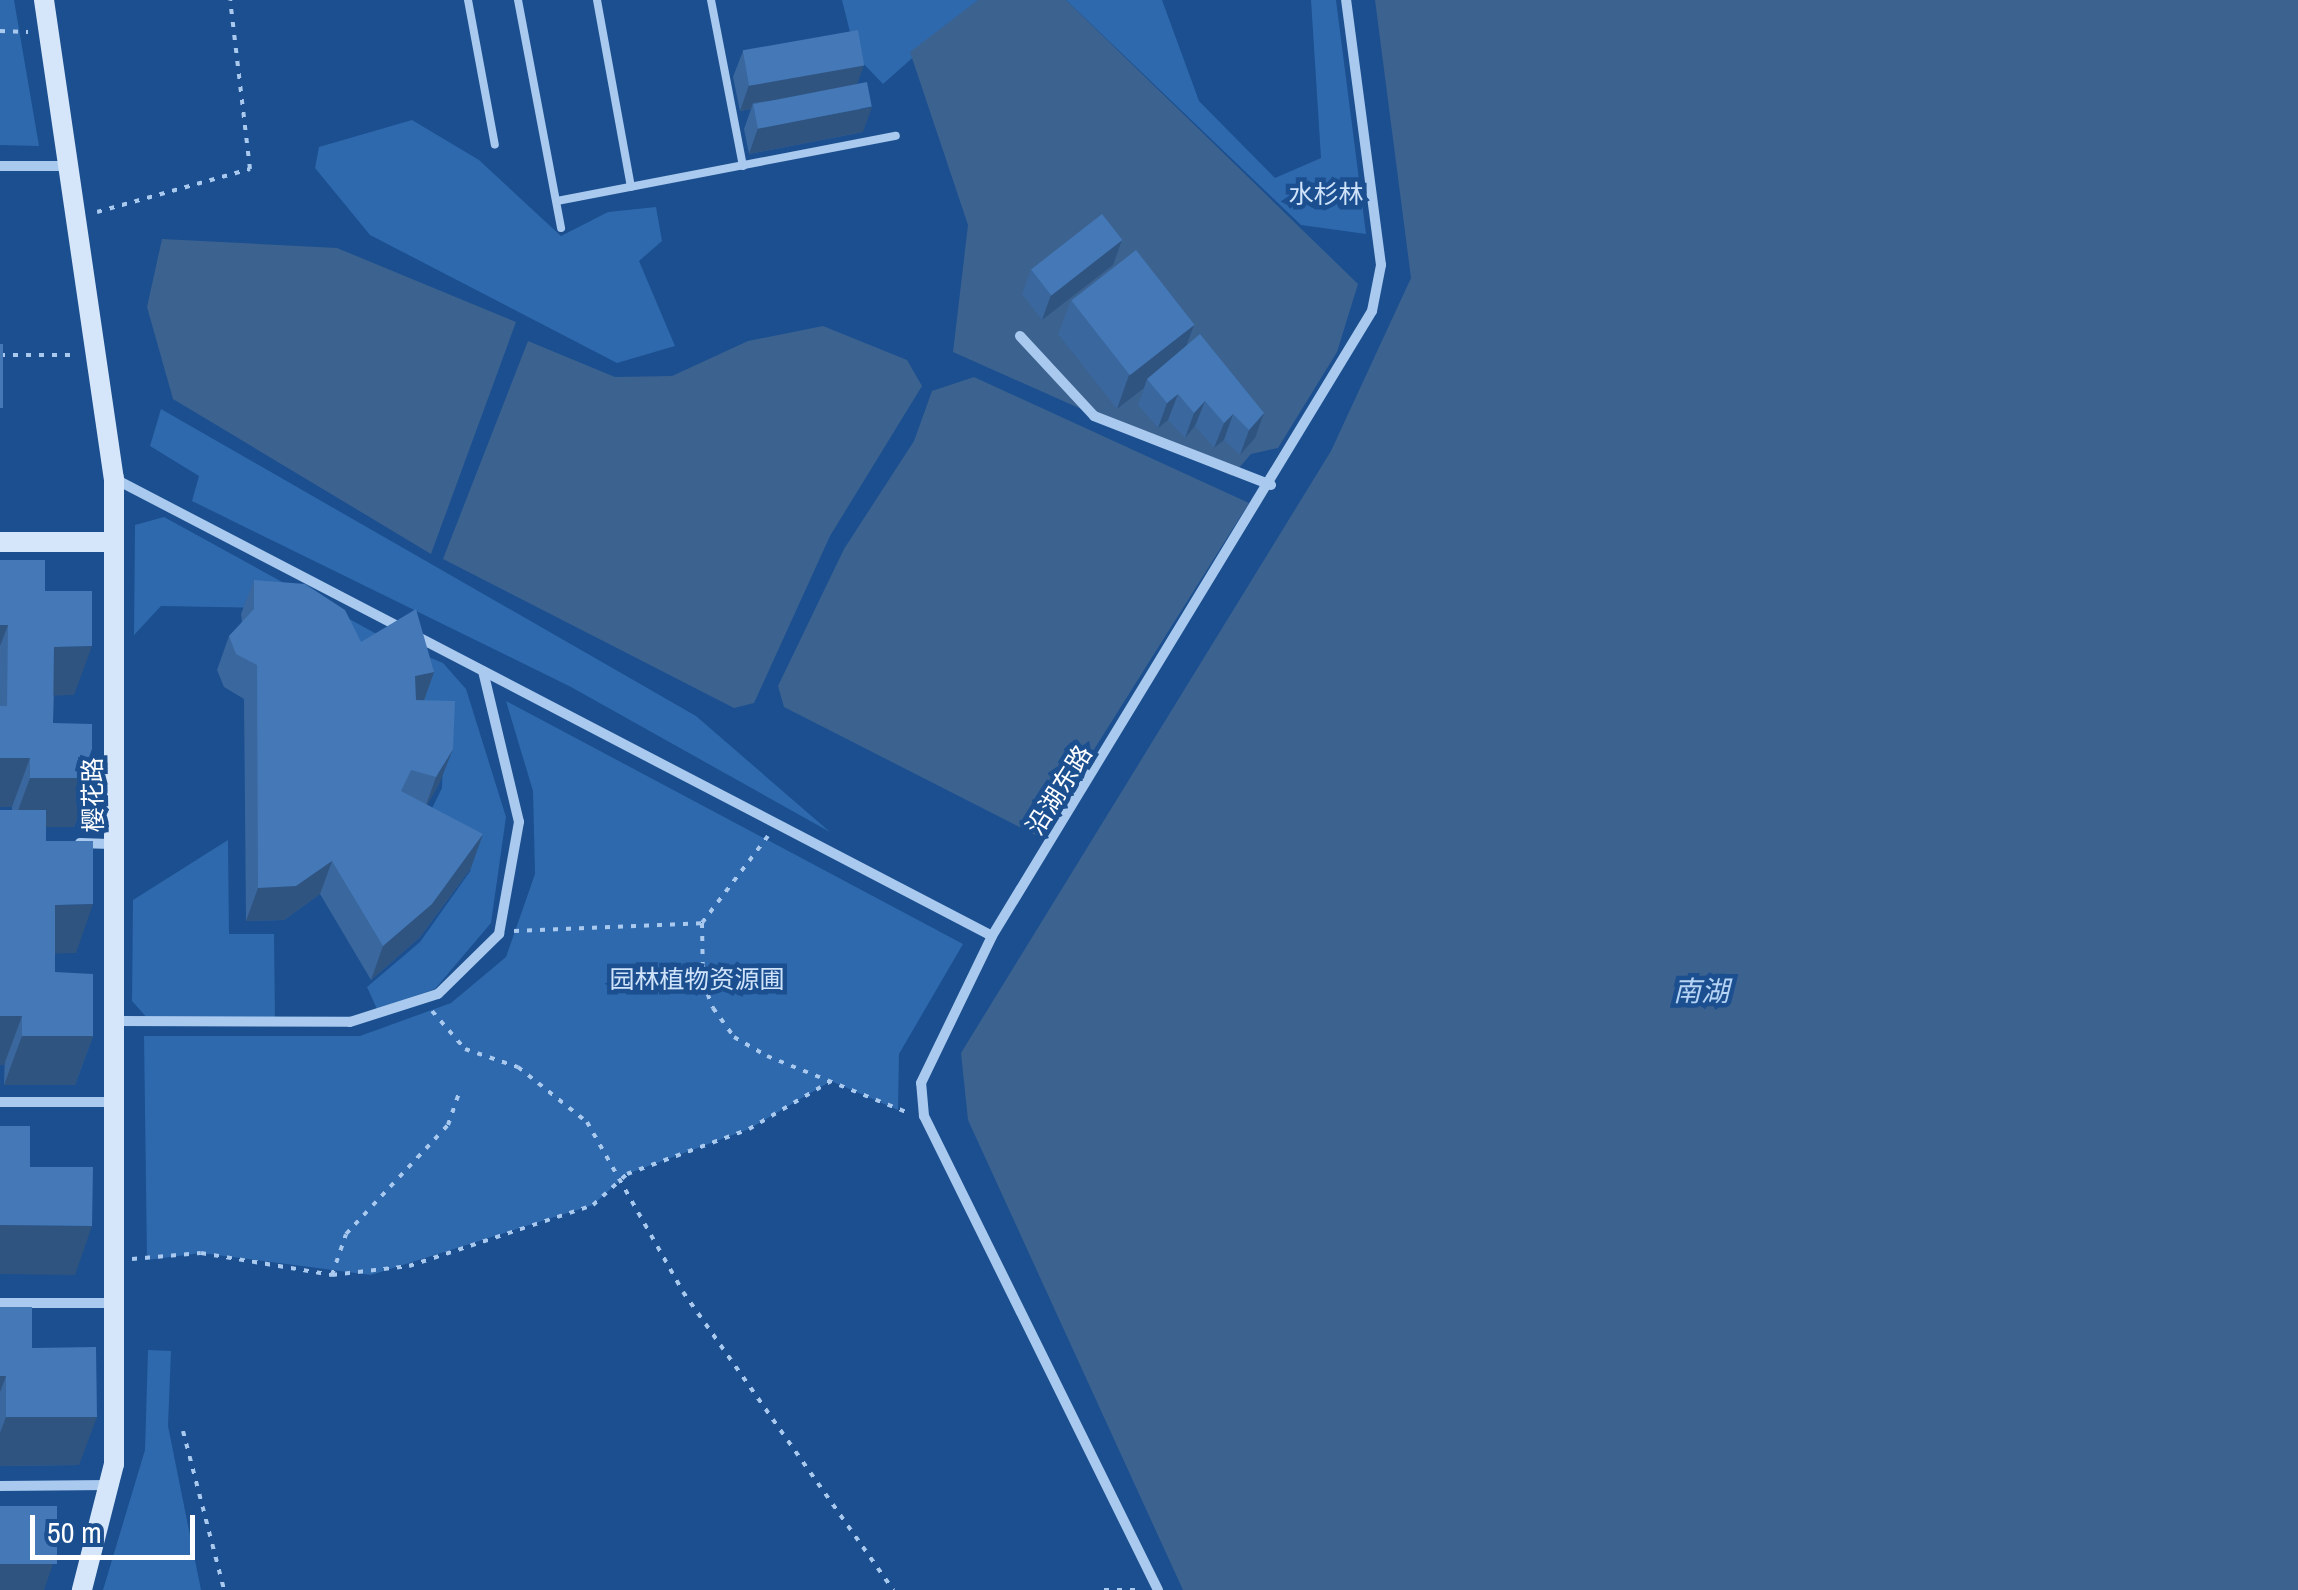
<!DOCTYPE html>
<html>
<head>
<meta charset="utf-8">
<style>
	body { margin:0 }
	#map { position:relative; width:2298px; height:1590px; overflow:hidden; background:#1b4f8f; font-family:"Archivo Narrow","Noto Sans SC",sans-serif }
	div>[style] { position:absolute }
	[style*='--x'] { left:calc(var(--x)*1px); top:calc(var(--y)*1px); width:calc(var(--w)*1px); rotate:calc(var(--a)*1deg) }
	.green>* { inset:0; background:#2e69ad }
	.water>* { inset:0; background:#3c6290 }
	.path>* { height:4px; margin-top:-2px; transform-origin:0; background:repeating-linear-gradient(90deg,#a9c9ee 0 5px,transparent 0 13px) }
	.lane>* { height:8px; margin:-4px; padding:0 4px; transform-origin:4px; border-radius:4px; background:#a9c9ee }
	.street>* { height:10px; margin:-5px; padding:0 5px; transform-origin:5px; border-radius:5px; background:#a9c9ee }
	.secondary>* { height:20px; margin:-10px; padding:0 10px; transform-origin:10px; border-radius:10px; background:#d6e6fa }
	.wall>* { inset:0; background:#3a679d }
	.shaded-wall>* { inset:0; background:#305480 }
	.building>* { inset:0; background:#4478b7; transform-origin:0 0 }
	span { translate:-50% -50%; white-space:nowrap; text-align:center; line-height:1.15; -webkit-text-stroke:9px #1b4f8f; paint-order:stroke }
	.park-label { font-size:25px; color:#cfe3fa }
	.street-label { font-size:25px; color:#fff }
	.water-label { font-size:28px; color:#b5d3f5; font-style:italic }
	.scale { position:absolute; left:30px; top:1515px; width:165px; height:45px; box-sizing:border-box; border:5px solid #fff; border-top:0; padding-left:12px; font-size:30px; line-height:35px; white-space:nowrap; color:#fff; -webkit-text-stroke:8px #1b4f8f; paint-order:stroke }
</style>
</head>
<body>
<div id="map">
	<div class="green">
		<div style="clip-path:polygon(0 0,14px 0,39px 146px,0 145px)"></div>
		<div style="clip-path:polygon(842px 0,978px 0,883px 84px,856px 56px)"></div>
		<div style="clip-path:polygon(1066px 0,1162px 0,1199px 101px,1275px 178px,1321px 158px,1311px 0,1336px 0,1366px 234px,1301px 225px)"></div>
		<div style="clip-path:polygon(412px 120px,479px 160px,561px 236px,608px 212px,656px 207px,662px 241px,639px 261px,675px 346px,617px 363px,370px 235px,315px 168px,319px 147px)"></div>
		<div style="clip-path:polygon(161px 409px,696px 716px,830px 832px,571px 687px,192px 501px,199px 476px,150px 446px)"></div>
		<div style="clip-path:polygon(164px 517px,393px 643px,340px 670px,275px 608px,161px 606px,134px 635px,135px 525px)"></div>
		<div style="clip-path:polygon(404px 647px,443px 663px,466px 689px,506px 817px,491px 923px,435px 989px,377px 1009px,367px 987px,420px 942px,471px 870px,417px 839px,442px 788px,444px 732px,427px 731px)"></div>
		<div style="clip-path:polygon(506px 701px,963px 944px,899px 1054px,898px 1110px,831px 1081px,749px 1129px,627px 1174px,593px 1205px,371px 1275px,201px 1253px,147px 1260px,144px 1036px,360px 1036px,451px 1003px,506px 957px,535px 874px,533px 791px)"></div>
		<div style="clip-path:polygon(228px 840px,229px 934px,274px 934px,275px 1019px,149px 1020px,132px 1001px,133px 900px)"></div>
		<div style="clip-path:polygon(148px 1350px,171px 1351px,168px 1426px,201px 1590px,103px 1590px,145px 1450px)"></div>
	</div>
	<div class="water">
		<div style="clip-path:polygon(978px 0,1066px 0,1358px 284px,1337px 352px,1278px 448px,1251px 454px,1232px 476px,953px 352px,968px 225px,910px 52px)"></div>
		<div style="clip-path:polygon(1375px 0,2298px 0,2298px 1590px,1183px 1590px,968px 1120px,961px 1053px,1331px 451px,1411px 278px)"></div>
		<div style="clip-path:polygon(162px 239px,337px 248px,516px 322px,431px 554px,173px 399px,147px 307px)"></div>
		<div style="clip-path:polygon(823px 326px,907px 360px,922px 386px,830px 536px,754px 703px,734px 708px,443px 559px,528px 341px,615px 377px,672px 376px,748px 341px)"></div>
		<div style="clip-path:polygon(974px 377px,1249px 503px,1039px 837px,784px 707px,778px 686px,844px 549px,914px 441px,932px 391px)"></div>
	</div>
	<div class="path">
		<div style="--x:0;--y:31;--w:28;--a:2"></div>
		<div style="--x:97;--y:212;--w:159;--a:-15.7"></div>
		<div style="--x:250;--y:169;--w:170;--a:-96.7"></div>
		<div style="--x:0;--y:355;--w:73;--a:0"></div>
		<div style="--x:768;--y:836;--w:109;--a:127.2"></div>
		<div style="--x:702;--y:923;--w:59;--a:89"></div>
		<div style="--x:703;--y:982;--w:28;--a:69"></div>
		<div style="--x:713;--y:1008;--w:36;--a:54"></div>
		<div style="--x:734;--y:1037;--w:38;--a:30"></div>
		<div style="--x:767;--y:1056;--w:153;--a:21.9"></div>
		<div style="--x:514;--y:931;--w:188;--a:-2.4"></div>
		<div style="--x:432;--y:1011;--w:50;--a:49"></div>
		<div style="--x:465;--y:1049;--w:56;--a:18.8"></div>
		<div style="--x:518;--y:1067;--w:88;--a:38.6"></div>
		<div style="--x:587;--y:1122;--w:195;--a:60.5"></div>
		<div style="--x:683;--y:1292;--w:365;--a:54.8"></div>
		<div style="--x:132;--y:1259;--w:69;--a:-5"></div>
		<div style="--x:201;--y:1253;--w:133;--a:9.5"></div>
		<div style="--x:332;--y:1275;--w:78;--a:-6.7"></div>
		<div style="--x:409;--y:1266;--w:194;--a:-18.3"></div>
		<div style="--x:593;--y:1205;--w:46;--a:-42.4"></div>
		<div style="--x:627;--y:1174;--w:130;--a:-20.2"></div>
		<div style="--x:749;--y:1129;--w:95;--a:-30.3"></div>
		<div style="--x:332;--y:1275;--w:43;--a:-71.1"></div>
		<div style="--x:346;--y:1234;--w:149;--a:-46.9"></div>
		<div style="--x:448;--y:1125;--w:36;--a:-71"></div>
		<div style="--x:183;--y:1431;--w:164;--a:75.5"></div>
		<div style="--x:1104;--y:1590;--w:35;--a:0"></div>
	</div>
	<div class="lane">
		<div style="--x:468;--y:0;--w:147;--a:79.5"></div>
		<div style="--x:518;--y:0;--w:232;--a:79.3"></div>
		<div style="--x:597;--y:0;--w:190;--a:79.7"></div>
		<div style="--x:711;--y:0;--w:169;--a:79.1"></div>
		<div style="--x:557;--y:201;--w:345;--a:-10.9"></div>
	</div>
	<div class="street">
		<div style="--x:0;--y:166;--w:69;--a:0"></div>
		<div style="--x:1020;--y:336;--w:109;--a:47.2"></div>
		<div style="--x:1094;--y:416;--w:190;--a:21.3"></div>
		<div style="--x:115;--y:479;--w:322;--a:27.5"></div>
		<div style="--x:416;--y:636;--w:649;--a:27.51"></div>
		<div style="--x:80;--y:843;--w:38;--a:2"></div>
		<div style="--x:119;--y:1021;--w:231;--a:0.2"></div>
		<div style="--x:350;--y:1022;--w:92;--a:-17.7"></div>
		<div style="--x:438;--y:994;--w:86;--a:-44.5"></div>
		<div style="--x:499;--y:934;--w:114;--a:-79.9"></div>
		<div style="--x:519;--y:822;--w:155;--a:-103.4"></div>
		<div style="--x:0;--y:1102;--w:117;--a:0"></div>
		<div style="--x:0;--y:1303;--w:117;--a:0"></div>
		<div style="--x:0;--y:1486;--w:109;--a:-0.5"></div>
		<div style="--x:1158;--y:1590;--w:529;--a:-116.27"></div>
		<div style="--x:924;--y:1116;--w:33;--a:-95"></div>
		<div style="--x:921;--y:1083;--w:163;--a:-64.2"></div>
		<div style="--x:992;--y:936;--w:731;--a:-58.7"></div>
		<div style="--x:1372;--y:311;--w:47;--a:-78.9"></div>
		<div style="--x:1381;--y:265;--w:267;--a:-97.5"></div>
	</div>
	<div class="secondary">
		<div style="--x:44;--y:0;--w:483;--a:81.7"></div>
		<div style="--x:114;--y:478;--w:986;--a:90"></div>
		<div style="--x:114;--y:1464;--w:130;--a:104.3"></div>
		<div style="--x:0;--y:542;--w:114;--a:0"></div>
	</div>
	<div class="wall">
		<div style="clip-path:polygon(743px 51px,857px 84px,863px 132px,749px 154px,744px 129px,751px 109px,740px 111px,733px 77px)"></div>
		<div style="clip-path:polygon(1122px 240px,1113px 265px,1042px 320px,1022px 294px,1031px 269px)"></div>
		<div style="clip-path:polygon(1071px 300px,1194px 325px,1187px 345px,1264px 413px,1255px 438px,1240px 455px,1224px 440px,1214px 448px,1195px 426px,1185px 438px,1168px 420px,1158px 428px,1138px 405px,1144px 388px,1117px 409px,1058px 334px)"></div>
		<div style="clip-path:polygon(0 560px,45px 591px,74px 695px,54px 695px,53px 723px,92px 778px,74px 827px,46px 827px,46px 841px,76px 953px,55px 953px,55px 972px,93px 1036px,75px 1085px,4px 1085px,12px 807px,0 807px)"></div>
		<div style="clip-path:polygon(254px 580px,361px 642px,434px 672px,424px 701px,440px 782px,427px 805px,471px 868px,420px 937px,371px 980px,320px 894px,284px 920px,246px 921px,244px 699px,224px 687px,217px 670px,229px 636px,242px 623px,241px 614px)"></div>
		<div style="clip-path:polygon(0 1307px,32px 1348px,79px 1465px,0 1466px)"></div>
	</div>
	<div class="shaded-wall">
		<div style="clip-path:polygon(864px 65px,855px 90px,753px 103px,751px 109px,740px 111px,749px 85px)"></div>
		<div style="clip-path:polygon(872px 107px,863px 132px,749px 154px,758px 128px)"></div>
		<div style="clip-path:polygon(1122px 240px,1113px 265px,1042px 320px,1051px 295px)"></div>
		<div style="clip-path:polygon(1194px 325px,1182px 358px,1147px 379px,1144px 388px,1117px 409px,1129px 375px)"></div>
		<div style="clip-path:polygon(1178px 394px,1168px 420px,1158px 428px,1167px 403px)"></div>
		<div style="clip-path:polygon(1205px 401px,1195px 426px,1185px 438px,1194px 413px)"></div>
		<div style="clip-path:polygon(1264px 413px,1255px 438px,1240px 455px,1249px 430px)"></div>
		<div style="clip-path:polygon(1233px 414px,1224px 440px,1214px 448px,1224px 423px)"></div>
		<div style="clip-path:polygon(0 625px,8px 625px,0 646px)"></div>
		<div style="clip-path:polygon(92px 646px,74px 695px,36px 696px,54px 647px)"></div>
		<div style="clip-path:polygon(434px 672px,422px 706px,403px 709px,415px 676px)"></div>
		<div style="clip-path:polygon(453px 749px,440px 782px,424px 811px,436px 777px)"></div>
		<div style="clip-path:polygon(0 758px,30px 758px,12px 807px,0 807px)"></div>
		<div style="clip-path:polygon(30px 778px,92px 778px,74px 827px,12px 827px)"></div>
		<div style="clip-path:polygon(483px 834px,471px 868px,420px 937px,371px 980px,383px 946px)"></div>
		<div style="clip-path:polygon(332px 861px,320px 894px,284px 920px,246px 921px,258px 888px)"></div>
		<div style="clip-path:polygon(93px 904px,76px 953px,37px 954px,55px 905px)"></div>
		<div style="clip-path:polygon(0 1016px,22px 1016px,4px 1065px,0 1065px)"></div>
		<div style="clip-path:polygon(22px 1036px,93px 1036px,75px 1085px,4px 1085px)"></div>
		<div style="clip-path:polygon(0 1225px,92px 1226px,75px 1275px,0 1274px)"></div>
		<div style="clip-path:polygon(0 1376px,6px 1376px,0 1392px)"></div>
		<div style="clip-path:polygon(6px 1417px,97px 1417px,79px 1465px,0 1466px,0 1433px)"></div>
		<div style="clip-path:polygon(0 1564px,53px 1564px,44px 1590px,0 1590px)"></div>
	</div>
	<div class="building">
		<div style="left:858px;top:30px;width:36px;height:117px;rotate:80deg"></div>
		<div style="left:867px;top:82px;width:25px;height:116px;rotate:79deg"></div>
		<div style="left:1102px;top:214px;width:33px;height:90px;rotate:52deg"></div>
		<div style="left:1136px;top:250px;width:95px;height:82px;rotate:52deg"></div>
		<div style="clip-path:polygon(1200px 334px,1264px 413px,1249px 430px,1233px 414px,1224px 423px,1205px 401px,1194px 413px,1178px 394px,1167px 403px,1147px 379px)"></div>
		<div style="left:0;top:344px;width:3px;height:64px"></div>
		<div style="clip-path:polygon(0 560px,45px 560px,45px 591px,92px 591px,92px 646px,54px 647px,53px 723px,92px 724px,92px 778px,30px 778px,30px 758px,0 758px,0 706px,7px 706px,8px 625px,0 625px)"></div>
		<div style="clip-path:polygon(254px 580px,305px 584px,345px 610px,361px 642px,416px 609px,434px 672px,415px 676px,416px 700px,455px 701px,453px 749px,436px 777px,411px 770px,401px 791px,483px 834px,432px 904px,383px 946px,332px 861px,296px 886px,258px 888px,257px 665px,236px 654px,229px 636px,254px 609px)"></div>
		<div style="clip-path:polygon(0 810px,46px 810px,46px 841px,93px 841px,93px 904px,55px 905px,55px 972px,93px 974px,93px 1036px,22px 1036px,22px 1016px,0 1016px)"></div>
		<div style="clip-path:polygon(0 1126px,30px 1126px,30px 1167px,93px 1167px,92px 1226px,0 1225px)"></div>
		<div style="clip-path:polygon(0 1307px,32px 1307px,32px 1348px,96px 1347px,97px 1417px,6px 1417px,6px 1376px,0 1376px)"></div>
		<div style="left:0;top:1506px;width:57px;height:58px"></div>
	</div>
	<div class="park-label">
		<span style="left:1326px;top:194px">水杉林</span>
		<span style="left:697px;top:979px">园林植物资源圃</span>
	</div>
	<div class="street-label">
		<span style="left:1059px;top:790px;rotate:-58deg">沿湖东路</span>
		<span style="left:93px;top:795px;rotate:-91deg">樱花路</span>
	</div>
	<div class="water-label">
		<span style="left:1701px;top:991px">南湖</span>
	</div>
	<div class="scale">50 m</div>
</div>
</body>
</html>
